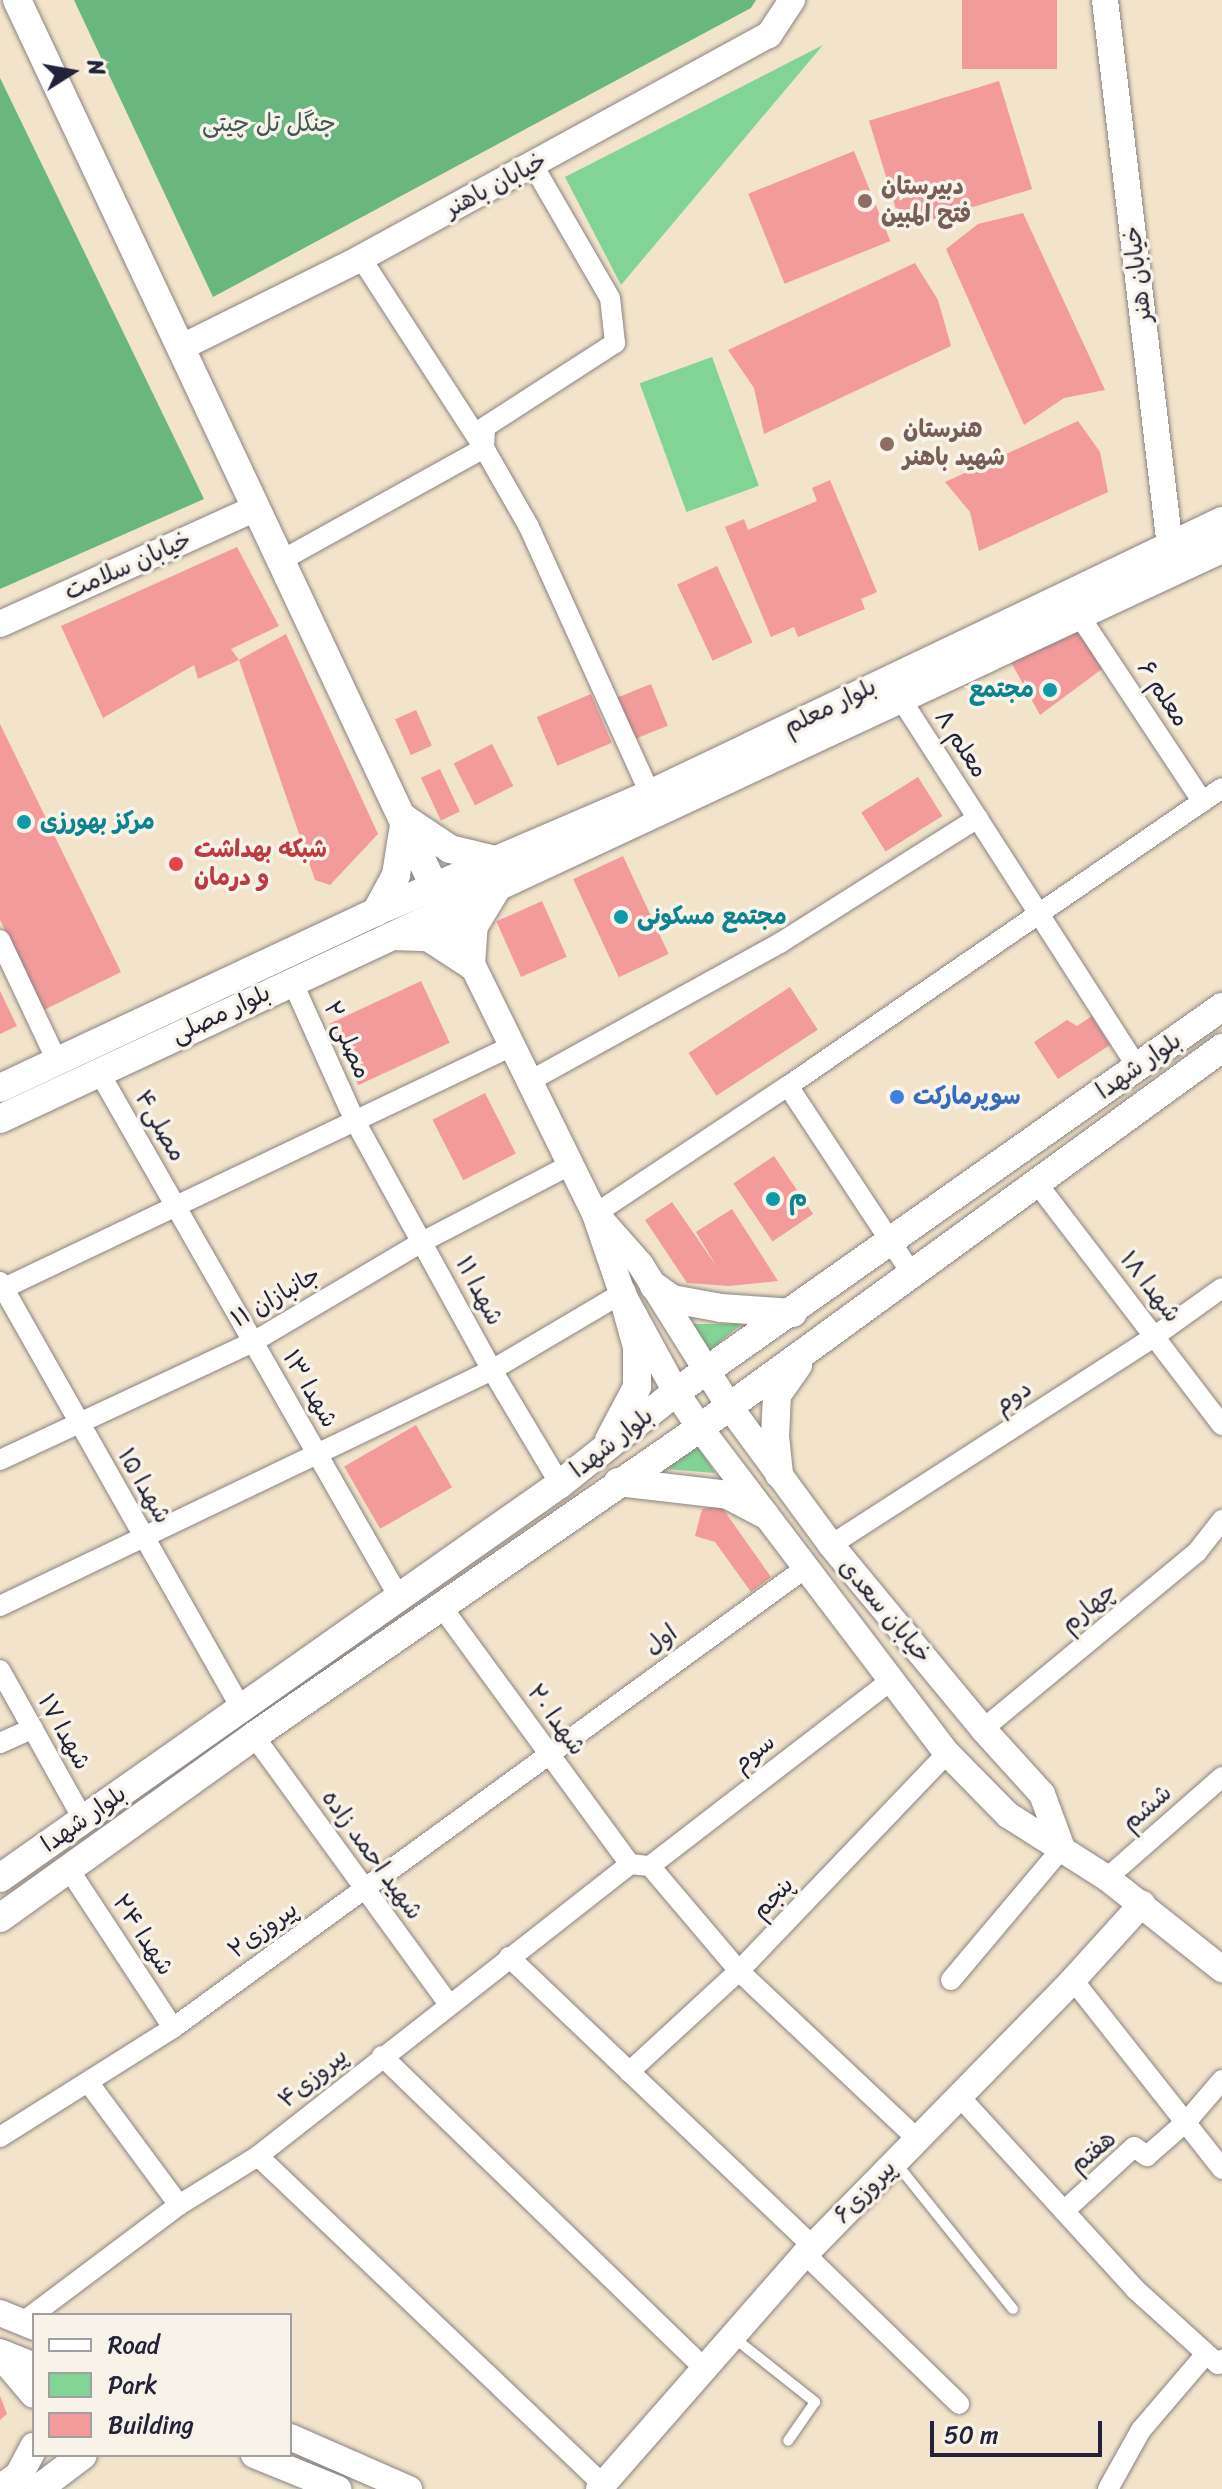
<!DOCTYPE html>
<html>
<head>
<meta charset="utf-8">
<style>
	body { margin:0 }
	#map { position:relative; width:1222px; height:2489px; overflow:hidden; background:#f2e4ca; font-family:Sriracha,"Playpen Sans Arabic",sans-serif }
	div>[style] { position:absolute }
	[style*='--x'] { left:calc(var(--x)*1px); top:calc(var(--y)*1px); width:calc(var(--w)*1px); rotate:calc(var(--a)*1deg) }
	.green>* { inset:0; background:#82d495; transform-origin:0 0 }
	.forest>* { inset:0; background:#69b67e }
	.building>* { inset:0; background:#f39b9b; transform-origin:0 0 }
	.roads { filter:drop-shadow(0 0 2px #8a8382) drop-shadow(0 0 2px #8a8382) }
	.service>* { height:10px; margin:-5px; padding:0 5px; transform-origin:5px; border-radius:5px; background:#fff }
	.minor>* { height:20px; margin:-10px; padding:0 10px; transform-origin:10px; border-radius:10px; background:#fff }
	.tertiary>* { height:26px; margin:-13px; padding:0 13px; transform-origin:13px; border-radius:13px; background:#fff }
	.secondary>* { height:28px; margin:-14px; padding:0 14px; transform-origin:14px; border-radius:14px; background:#fff }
	.dots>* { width:22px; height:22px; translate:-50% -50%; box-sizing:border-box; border:4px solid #f7f3e8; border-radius:50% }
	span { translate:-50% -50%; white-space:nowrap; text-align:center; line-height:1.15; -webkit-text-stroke:7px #f7f3e8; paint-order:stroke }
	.park-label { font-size:24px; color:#3f5756 }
	.street-label { font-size:24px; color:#22223b }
	.education-label { font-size:24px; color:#785e54; font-weight:700 }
	.left { translate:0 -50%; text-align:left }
	.culture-label { font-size:24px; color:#0d838f; font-weight:700 }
	.right { translate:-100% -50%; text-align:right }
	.health-label { font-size:24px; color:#be3a42; font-weight:700 }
	.shop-label { font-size:24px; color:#366cbe; font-weight:700 }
	.legend { position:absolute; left:32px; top:2313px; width:260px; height:144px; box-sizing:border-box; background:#f7f3e8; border:2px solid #a29fa3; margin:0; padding:10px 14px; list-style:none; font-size:24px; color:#22223b }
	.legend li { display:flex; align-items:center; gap:16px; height:40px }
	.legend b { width:40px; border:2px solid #a29fa3 }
	.north { position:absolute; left:32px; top:32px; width:80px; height:80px; -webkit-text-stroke:6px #f7f3e8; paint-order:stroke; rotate:79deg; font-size:22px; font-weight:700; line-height:32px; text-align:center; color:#22223b }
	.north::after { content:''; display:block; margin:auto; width:28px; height:36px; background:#22223b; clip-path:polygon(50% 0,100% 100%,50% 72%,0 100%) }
	.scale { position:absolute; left:930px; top:2421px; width:172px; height:36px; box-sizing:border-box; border:4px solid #22223b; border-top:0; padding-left:10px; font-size:24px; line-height:28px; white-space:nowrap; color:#22223b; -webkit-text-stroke:6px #f7f3e8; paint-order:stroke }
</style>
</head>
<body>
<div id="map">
	<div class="green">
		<div style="clip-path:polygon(823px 45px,621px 285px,565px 177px)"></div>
		<div style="left:712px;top:357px;width:137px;height:77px;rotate:70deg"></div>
		<div style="clip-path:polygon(744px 1322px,699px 1359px,679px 1324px,727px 1324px)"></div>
		<div style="clip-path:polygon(695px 1441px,715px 1473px,665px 1469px)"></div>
	</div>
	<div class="forest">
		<div style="clip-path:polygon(74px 0,756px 0,751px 8px,213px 297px)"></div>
		<div style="clip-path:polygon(0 78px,204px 499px,0 589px)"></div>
	</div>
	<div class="building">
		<div style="left:962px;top:0;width:95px;height:69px"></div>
		<div style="left:999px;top:81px;width:113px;height:136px;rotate:73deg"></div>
		<div style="left:854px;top:151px;width:97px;height:114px;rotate:68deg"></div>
		<div style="clip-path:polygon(1023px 213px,1105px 390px,1064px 398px,1024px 425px,946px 249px,978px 224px)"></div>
		<div style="clip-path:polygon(915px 263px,938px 300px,951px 346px,764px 434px,754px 388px,728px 350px)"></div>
		<div style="clip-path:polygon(1078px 421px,1100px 452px,1108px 492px,979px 551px,970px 512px,945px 482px)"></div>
		<div style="clip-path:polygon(830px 480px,877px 592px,861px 599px,865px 609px,798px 637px,794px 627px,771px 637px,725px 527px,744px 519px,748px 530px,817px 501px,812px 488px)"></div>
		<div style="clip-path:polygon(237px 547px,279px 626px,231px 649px,239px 660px,198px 679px,194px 665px,103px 718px,61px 626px)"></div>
		<div style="left:717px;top:566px;width:84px;height:44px;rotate:65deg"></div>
		<div style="clip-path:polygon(1077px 623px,1106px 666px,1040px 715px,1007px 655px)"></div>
		<div style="clip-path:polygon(286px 634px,378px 834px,330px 885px,315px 880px,239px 660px)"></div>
		<div style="left:651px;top:684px;width:45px;height:39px;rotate:68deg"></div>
		<div style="left:591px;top:694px;width:53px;height:59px;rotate:67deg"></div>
		<div style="left:416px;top:710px;width:39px;height:23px;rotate:66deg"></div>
		<div style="clip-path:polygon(0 724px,121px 972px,44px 1010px,0 920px)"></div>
		<div style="left:492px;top:744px;width:47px;height:43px;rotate:63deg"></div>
		<div style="left:440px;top:769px;width:47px;height:21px;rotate:65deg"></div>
		<div style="left:918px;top:777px;width:46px;height:67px;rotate:58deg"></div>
		<div style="left:623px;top:856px;width:108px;height:55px;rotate:65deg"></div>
		<div style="left:542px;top:901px;width:61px;height:50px;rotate:66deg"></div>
		<div style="left:421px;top:981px;width:68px;height:101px;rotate:65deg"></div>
		<div style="left:790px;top:987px;width:51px;height:121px;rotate:57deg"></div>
		<div style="clip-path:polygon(0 991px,17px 1026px,0 1034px)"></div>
		<div style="clip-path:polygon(1092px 1016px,1110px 1045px,1058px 1079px,1034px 1042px,1067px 1020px,1077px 1026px)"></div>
		<div style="left:485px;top:1093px;width:68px;height:59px;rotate:63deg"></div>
		<div style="left:774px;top:1156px;width:70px;height:49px;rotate:56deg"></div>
		<div style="clip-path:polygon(672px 1202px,717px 1267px,696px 1232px,732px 1209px,778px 1281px,729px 1286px,687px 1283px,645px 1220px)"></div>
		<div style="left:416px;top:1425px;width:72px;height:83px;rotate:60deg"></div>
		<div style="clip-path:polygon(721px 1506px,771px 1577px,751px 1592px,715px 1542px,695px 1536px,702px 1509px)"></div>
		<div style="clip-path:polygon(0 2396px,7px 2414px,0 2420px)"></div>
	</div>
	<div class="roads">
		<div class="service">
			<div style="--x:896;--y:2163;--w:187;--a:51.3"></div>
			<div style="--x:733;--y:2337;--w:105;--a:38.4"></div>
			<div style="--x:815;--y:2402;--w:47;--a:124.7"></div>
		</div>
		<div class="minor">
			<div style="--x:361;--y:258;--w:226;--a:57.1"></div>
			<div style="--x:484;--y:448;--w:91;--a:60.3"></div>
			<div style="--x:529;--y:527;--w:293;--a:65.6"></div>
			<div style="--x:282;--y:560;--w:231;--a:-29"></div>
			<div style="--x:484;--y:448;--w:21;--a:-87"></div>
			<div style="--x:485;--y:427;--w:155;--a:-32.9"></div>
			<div style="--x:615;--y:343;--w:45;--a:-96.3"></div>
			<div style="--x:610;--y:298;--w:154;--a:-120.1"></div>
			<div style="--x:1079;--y:615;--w:224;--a:56.5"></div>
			<div style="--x:901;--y:699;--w:437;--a:57.3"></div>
			<div style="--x:0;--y:940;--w:134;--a:64.8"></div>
			<div style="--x:292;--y:981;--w:154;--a:65.8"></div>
			<div style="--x:355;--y:1121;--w:284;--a:61.2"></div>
			<div style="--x:492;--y:1370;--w:133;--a:59.2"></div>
			<div style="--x:99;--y:1072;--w:605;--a:60.26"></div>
			<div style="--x:530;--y:1081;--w:286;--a:-28.9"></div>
			<div style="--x:780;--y:943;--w:234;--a:-32.3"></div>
			<div style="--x:788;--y:1086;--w:225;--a:56.6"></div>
			<div style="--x:1036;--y:1182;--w:306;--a:52.6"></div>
			<div style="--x:595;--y:1214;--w:232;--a:-33.6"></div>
			<div style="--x:788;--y:1086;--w:526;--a:-34.47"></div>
			<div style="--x:0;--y:1282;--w:489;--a:60.5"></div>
			<div style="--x:0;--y:1290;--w:567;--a:-25.48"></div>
			<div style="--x:0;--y:1460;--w:279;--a:-25"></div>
			<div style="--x:253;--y:1342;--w:196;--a:-30.6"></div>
			<div style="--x:422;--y:1242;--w:167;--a:-27.5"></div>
			<div style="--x:831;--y:1545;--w:386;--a:-32.8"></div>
			<div style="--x:1155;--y:1336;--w:82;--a:-35.6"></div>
			<div style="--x:0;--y:1606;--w:546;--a:-25.63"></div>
			<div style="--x:492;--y:1370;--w:151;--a:-30.6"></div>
			<div style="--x:441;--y:1606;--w:320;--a:53.8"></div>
			<div style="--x:0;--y:1670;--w:171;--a:60.9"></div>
			<div style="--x:983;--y:1729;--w:278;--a:-39.6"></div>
			<div style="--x:1197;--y:1552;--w:41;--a:-52"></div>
			<div style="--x:254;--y:1736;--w:331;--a:54"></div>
			<div style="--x:0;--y:1743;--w:36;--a:-24"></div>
			<div style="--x:630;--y:1864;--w:20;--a:6"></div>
			<div style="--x:650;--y:1866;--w:138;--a:49.7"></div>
			<div style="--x:739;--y:1971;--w:245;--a:43.3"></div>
			<div style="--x:650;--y:1866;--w:303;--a:-37.6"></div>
			<div style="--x:70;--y:1871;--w:188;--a:56.7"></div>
			<div style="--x:1107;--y:1878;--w:153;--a:-41.3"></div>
			<div style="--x:509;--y:1957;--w:419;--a:43.6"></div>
			<div style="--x:951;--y:1980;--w:172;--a:-49.9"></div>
			<div style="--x:1073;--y:1980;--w:241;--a:51.7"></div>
			<div style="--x:382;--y:2056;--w:448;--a:44.1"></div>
			<div style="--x:629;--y:2072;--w:149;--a:-42.6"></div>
			<div style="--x:739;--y:1971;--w:301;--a:-46.3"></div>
			<div style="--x:88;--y:2082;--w:153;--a:53.5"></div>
			<div style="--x:959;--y:2096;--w:261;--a:47.6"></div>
			<div style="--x:1135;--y:2289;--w:112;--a:42.1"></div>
			<div style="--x:1218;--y:2364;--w:6;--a:-45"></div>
			<div style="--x:0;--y:2137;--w:204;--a:-32.2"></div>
			<div style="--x:173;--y:2028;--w:780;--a:-36.03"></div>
			<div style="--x:258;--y:2156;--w:476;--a:43.6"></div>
			<div style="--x:1064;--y:2211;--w:95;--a:-42.4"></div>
			<div style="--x:1134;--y:2147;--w:16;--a:35"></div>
			<div style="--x:1147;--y:2156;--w:53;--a:-41.2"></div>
			<div style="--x:1187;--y:2121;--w:54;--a:-49.5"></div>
			<div style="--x:805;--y:2254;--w:215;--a:44.2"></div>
			<div style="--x:23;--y:2322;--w:195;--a:-36.9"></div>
			<div style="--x:179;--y:2205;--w:93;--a:-31.8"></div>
			<div style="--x:258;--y:2156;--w:473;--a:-38.1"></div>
			<div style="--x:1108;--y:2489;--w:68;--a:-60.8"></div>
			<div style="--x:1141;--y:2430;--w:100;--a:-49.5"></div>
		</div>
		<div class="tertiary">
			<div style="--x:1105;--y:0;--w:551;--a:83.22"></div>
			<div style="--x:182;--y:347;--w:200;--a:-26.4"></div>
			<div style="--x:361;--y:258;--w:465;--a:-28.7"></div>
			<div style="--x:769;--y:35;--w:42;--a:-56.7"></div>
			<div style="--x:0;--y:624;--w:281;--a:-24.4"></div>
			<div style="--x:437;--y:893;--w:358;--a:63.8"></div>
			<div style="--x:595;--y:1214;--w:83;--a:71.1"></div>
			<div style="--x:622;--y:1293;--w:113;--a:61.4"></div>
			<div style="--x:676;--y:1392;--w:43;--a:56.3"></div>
			<div style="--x:700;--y:1428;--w:408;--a:52.8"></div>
			<div style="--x:947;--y:1753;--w:87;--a:45.5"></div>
			<div style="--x:1008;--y:1815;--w:117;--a:32.5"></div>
			<div style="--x:1107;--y:1878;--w:147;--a:38.4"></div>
			<div style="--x:603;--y:1222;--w:56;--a:48.6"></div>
			<div style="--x:640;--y:1264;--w:168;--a:57.9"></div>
			<div style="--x:729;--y:1406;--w:172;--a:53.7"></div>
			<div style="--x:831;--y:1545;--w:239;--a:50.4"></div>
			<div style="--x:983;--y:1729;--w:88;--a:47.8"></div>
			<div style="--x:1042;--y:1794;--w:58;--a:69.7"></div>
			<div style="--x:0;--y:2313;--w:37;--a:22"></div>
			<div style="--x:0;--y:2352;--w:37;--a:22"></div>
			<div style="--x:290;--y:2437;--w:130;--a:23.6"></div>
			<div style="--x:254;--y:2455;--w:91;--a:22"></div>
			<div style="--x:599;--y:2489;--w:313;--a:-48.8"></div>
			<div style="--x:805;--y:2254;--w:383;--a:-45.6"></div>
			<div style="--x:1073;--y:1980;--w:103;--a:-47.8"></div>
		</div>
		<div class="secondary">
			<div style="--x:17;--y:0;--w:979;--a:64.8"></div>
			<div style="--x:376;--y:912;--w:42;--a:-61.6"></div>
			<div style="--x:396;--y:875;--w:57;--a:-80.9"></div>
			<div style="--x:405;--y:819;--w:54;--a:33.7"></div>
			<div style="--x:450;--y:849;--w:46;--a:13.7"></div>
			<div style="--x:393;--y:936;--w:35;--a:2"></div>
			<div style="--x:428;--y:937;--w:51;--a:33.1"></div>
			<div style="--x:471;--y:965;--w:39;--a:-86"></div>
			<div style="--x:474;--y:926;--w:50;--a:-58.8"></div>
			<div style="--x:0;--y:1088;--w:429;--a:-25.1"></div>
			<div style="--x:389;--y:906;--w:284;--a:-23.2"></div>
			<div style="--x:650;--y:794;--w:634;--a:-25.51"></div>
			<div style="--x:0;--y:1119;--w:1348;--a:-25.01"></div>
			<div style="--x:654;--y:1286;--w:22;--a:36"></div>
			<div style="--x:672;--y:1299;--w:50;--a:10.4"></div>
			<div style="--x:721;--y:1308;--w:72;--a:4"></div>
			<div style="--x:609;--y:1440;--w:60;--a:-62.2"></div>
			<div style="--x:637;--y:1387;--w:40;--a:-90"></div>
			<div style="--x:637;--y:1347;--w:56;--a:-105.5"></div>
			<div style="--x:779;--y:1474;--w:37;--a:-96"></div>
			<div style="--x:775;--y:1437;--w:42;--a:-87.3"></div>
			<div style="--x:777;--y:1395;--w:37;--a:-55"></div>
			<div style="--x:618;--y:1482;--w:111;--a:6.7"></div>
			<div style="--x:728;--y:1495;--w:41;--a:27.8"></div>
			<div style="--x:0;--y:1878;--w:685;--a:-35.13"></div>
			<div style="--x:560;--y:1484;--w:148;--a:-38.4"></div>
			<div style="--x:676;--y:1392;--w:668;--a:-35.19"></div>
			<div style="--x:0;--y:1918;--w:312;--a:-35.6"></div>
			<div style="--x:254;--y:1736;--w:542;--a:-34.63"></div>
			<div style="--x:700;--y:1428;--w:646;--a:-36.05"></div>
			<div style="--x:0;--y:2354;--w:52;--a:49.6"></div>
			<div style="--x:0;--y:2489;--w:24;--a:-36"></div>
			<div style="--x:19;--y:2475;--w:32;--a:-62"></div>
			<div style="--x:38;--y:2489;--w:56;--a:-37.1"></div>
		</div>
	</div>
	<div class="dots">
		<div style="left:865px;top:201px;background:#8d6e63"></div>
		<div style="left:887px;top:444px;background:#8d6e63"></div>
		<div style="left:1050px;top:690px;background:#0f9aa8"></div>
		<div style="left:24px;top:822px;background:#0f9aa8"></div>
		<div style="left:176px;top:864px;background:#e0444e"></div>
		<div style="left:621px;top:917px;background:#0f9aa8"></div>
		<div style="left:897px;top:1097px;background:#3f7fe0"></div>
		<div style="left:773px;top:1199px;background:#0f9aa8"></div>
	</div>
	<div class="park-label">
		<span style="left:269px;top:124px">جنگل تل چیتی</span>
	</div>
	<div class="street-label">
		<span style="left:496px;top:185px;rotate:-28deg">خیابان باهنر</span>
		<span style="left:1138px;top:274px;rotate:-97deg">خیابان هنر</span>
		<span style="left:128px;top:566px;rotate:-24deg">خیابان سلامت</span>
		<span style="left:1163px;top:694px;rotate:57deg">معلم ۶</span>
		<span style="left:830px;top:707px;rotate:-26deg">بلوار معلم</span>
		<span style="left:961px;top:744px;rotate:57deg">معلم ۸</span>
		<span style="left:221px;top:1014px;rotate:-25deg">بلوار مصلی</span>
		<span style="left:347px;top:1040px;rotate:66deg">مصلی ۲</span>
		<span style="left:1139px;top:1066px;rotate:-35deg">بلوار شهدا</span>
		<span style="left:160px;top:1126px;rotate:60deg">مصلی۴</span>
		<span style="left:1150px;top:1287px;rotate:52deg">شهدا ۱۸</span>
		<span style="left:479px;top:1291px;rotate:62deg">شهدا ۱۱</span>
		<span style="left:276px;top:1297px;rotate:-30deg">جانبازان ۱۱</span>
		<span style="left:310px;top:1389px;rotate:60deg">شهدا ۱۳</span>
		<span style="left:1013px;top:1397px;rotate:-33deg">دوم</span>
		<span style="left:612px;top:1443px;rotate:-38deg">بلوار شهدا</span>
		<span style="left:144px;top:1486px;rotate:60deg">شهدا ۱۵</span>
		<span style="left:1089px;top:1608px;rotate:-40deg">چهارم</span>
		<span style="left:885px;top:1611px;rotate:50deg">خیابان سعدی</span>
		<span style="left:661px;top:1640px;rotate:-36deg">اول</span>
		<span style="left:556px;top:1720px;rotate:54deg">شهدا ۲۰</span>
		<span style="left:64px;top:1732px;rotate:61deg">شهدا ۱۷</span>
		<span style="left:754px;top:1753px;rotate:-38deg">سوم</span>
		<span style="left:1147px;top:1808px;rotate:-41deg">ششم</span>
		<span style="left:84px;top:1819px;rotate:-35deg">بلوار شهدا</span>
		<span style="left:372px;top:1855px;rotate:54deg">شهید احمد زاده</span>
		<span style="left:773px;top:1898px;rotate:-46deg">پنجم</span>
		<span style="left:263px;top:1930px;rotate:-36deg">پیروزی۲</span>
		<span style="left:143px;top:1935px;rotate:57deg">شهدا ۲۴</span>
		<span style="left:313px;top:2078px;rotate:-39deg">پیروزی۴</span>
		<span style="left:1093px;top:2152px;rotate:-40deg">هفتم</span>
		<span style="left:865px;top:2192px;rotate:-46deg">پیروزی۶</span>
	</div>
	<div class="education-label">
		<span class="left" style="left:881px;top:201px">دبیرستان<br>فتح المبین</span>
		<span class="left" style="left:903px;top:444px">هنرستان<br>شهید باهنر</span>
	</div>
	<div class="culture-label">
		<span class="right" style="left:1034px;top:690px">مجتمع</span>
		<span class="left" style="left:40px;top:822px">مرکز بهورزی</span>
		<span class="left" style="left:637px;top:917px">مجتمع مسکونی</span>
		<span class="left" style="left:789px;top:1199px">م</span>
	</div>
	<div class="health-label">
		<span class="left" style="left:194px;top:864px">شبکه بهداشت<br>و درمان</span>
	</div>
	<div class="shop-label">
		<span class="left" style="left:913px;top:1097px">سوپرمارکت</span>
	</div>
	<ul class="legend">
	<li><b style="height:10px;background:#fff"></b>Road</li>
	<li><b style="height:22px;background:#82d495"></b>Park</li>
	<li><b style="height:22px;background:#f39b9b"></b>Building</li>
	</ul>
	<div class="north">N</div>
	<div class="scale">50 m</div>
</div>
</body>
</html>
